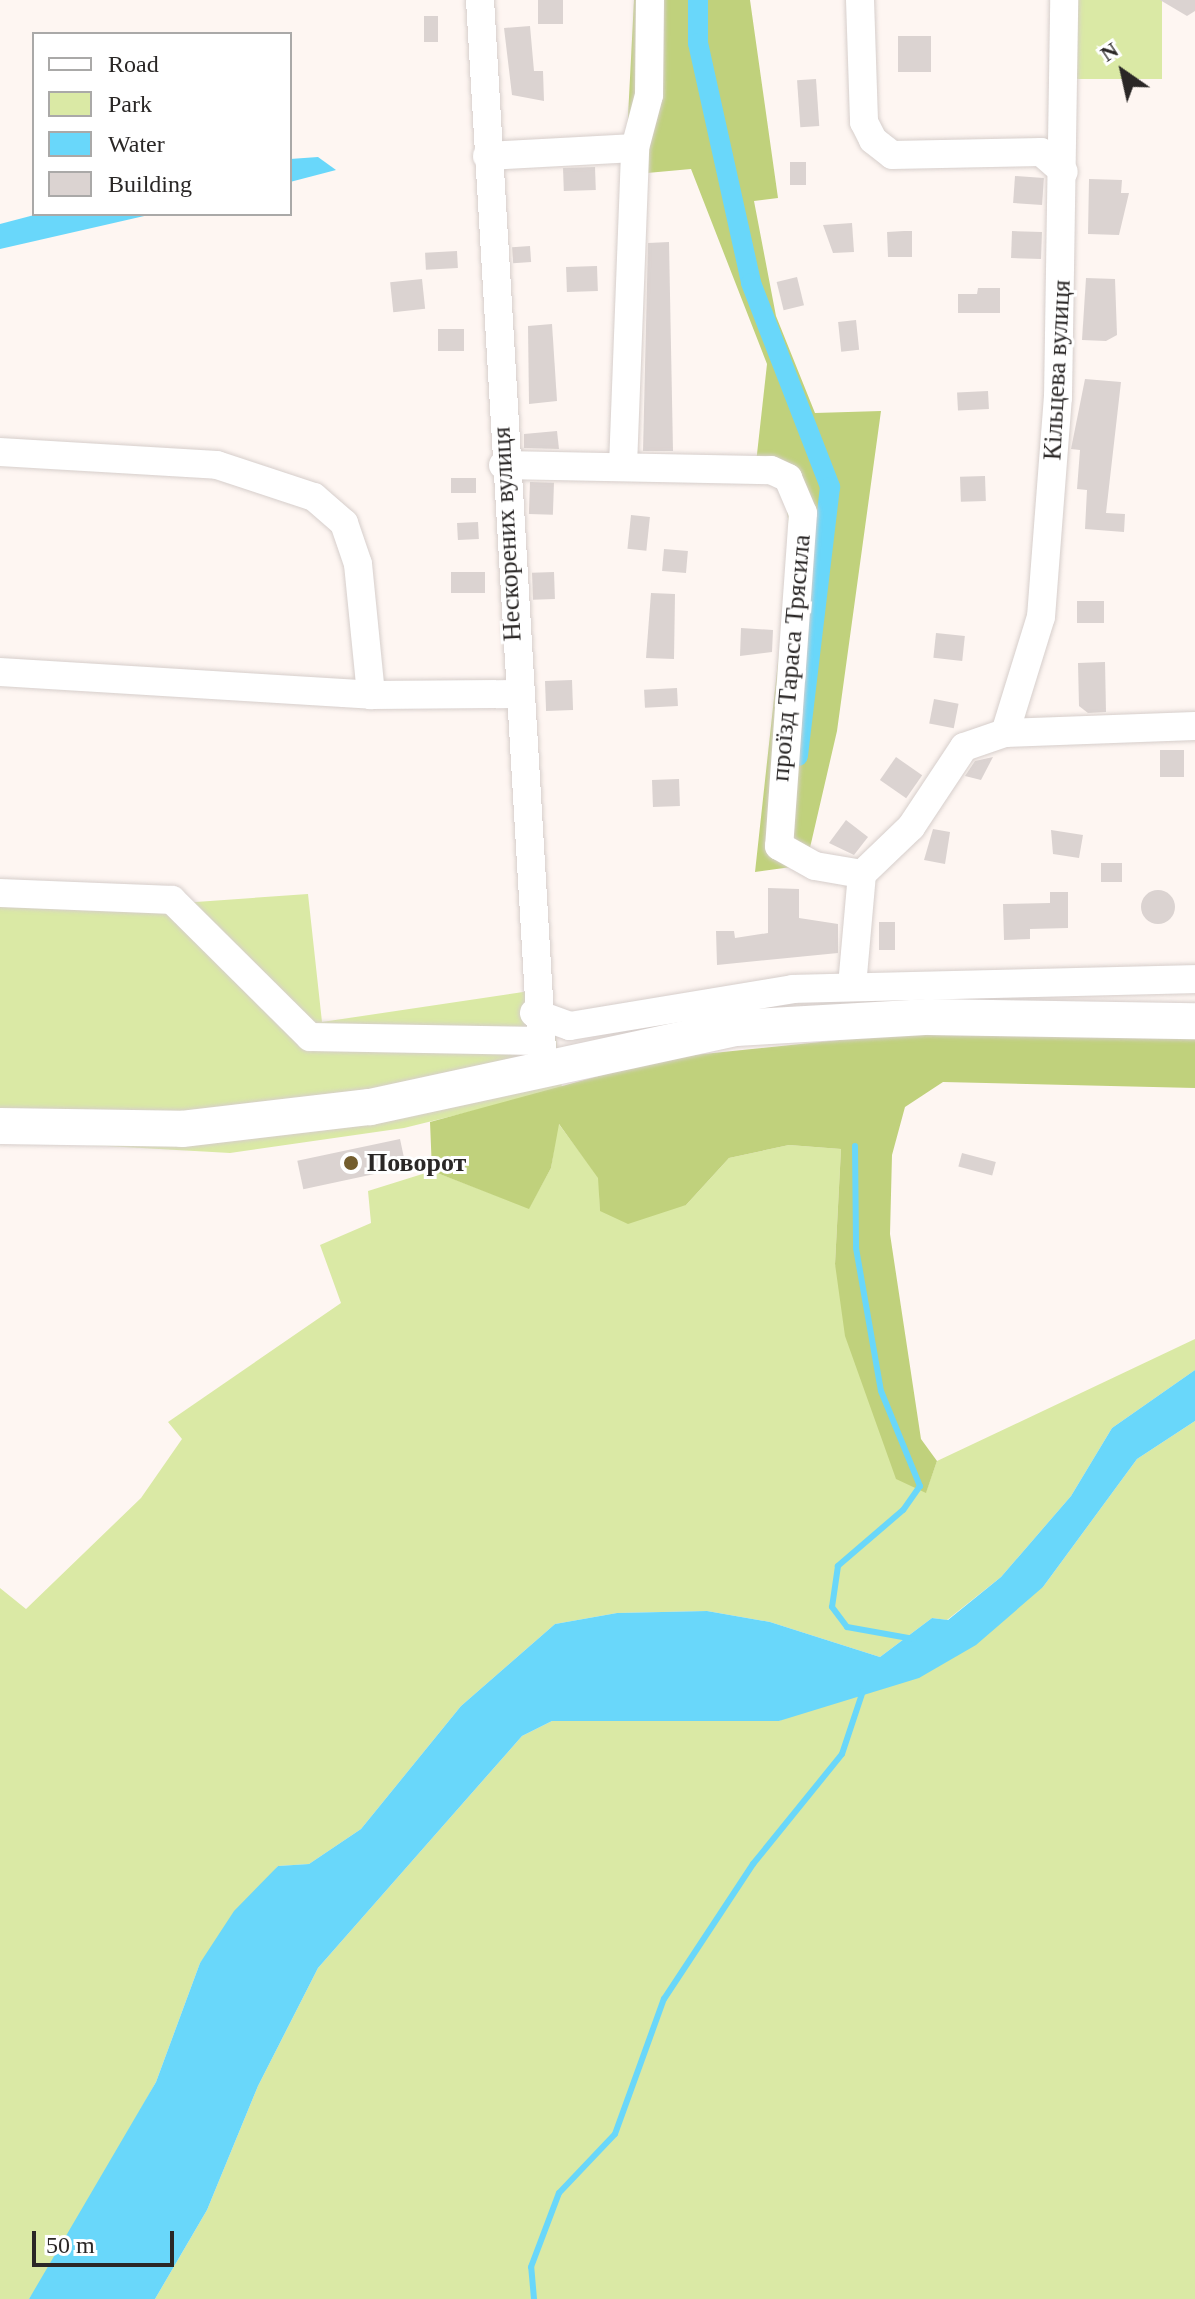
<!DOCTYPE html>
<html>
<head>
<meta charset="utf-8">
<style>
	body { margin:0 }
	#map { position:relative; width:1195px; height:2299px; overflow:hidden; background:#fef6f2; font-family:"Times New Roman",serif }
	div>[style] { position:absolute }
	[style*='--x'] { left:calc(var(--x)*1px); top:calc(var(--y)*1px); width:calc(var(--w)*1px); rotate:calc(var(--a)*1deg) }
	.green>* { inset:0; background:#dae9a5; transform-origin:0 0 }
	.forest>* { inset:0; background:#c0d17c }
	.water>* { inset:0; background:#69d7fa }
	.stream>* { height:6px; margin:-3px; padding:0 3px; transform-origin:3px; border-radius:3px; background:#69d7fa }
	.canal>* { height:20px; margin:-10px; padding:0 10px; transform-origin:10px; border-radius:10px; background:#69d7fa }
	.building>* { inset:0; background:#dbd3d1; transform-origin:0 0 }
	.round { border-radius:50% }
	.roads { filter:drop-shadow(0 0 2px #d6cecb) drop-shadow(0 0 2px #d6cecb) }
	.minor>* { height:28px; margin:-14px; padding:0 14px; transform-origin:14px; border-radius:14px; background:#fff }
	.major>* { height:36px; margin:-18px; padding:0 18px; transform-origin:18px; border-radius:18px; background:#fff }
	.dots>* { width:22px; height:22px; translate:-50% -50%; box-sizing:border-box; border:4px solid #fff; border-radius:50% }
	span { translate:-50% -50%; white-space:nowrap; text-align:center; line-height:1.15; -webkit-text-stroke:6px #fff; paint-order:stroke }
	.street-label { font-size:26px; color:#2a2726 }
	.poi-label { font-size:26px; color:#2a2726; font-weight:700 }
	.left { translate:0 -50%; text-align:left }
	.legend { position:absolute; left:32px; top:32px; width:260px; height:184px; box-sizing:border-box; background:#fff; border:2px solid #aaa9a8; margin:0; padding:10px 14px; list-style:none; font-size:24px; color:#2a2726 }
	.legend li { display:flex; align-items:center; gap:16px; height:40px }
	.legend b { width:40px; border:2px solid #aaa9a8 }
	.north { position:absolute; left:1083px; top:32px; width:80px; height:80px; -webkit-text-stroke:6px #fff; paint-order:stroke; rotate:326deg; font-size:22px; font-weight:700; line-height:32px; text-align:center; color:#2a2726 }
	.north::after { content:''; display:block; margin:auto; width:28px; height:36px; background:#2a2726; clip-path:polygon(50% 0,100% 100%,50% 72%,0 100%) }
	.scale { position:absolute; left:32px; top:2231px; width:142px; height:36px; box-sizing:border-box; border:4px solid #2a2726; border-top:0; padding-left:10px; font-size:24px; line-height:28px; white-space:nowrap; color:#2a2726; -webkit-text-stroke:6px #fff; paint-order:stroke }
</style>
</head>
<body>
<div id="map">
	<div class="green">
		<div style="left:1073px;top:0;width:89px;height:79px"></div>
		<div style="clip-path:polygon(308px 894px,322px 1022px,550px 988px,562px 1089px,404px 1128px,230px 1153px,0 1140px,0 905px,111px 908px)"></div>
		<div style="clip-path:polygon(558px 1123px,599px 1178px,600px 1211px,686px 1205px,729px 1158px,789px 1145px,841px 1149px,835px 1264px,926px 1492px,937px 1461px,1195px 1339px,1195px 1370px,1112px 1428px,1071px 1496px,1001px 1577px,947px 1620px,932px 1618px,880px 1657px,770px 1622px,707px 1611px,617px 1613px,555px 1624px,461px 1706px,361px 1829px,309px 1864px,278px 1866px,200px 1963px,156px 2082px,56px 2260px,29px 2299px,0 2299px,0 1588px,26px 1609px,141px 1498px,182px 1439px,168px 1422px,341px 1303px,320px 1245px,371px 1223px,368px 1191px,432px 1171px,529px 1208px,551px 1168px)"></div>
		<div style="clip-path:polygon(1195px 1421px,1195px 2299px,155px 2299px,207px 2210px,258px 2086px,318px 1968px,522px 1736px,552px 1721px,779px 1721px,1043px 1587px,1137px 1459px)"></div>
	</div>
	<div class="forest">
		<div style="clip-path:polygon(634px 0,750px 0,778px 198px,754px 201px,776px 316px,815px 413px,881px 411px,837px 731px,806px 865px,755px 872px,791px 543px,784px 486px,756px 463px,767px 364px,691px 169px,625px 175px)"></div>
		<div style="clip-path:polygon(935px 1030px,1195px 1036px,1195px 1088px,943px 1082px,905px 1107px,892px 1155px,890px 1234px,921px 1439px,937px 1461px,926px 1493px,896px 1479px,845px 1336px,835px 1264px,841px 1149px,789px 1145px,729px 1158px,686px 1205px,628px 1224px,600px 1211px,598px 1178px,559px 1124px,551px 1168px,529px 1209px,432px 1171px,430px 1122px,665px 1058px)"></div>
	</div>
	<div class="water">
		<div style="clip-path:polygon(318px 157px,336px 170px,290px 182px,290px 159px)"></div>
		<div style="clip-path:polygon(38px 214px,153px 214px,0 249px,0 224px)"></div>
		<div style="clip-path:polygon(1195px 1370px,1195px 1421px,1137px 1459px,1043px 1587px,976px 1645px,919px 1678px,779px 1721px,552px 1721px,522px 1736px,318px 1968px,258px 2086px,207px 2210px,155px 2299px,29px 2299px,156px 2082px,200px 1963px,234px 1911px,278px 1866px,309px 1864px,361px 1829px,461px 1706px,555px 1624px,617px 1613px,707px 1611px,770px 1622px,880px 1657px,932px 1618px,948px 1620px,1001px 1577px,1071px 1496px,1112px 1428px)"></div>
	</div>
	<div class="stream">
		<div style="--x:855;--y:1146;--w:102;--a:89.4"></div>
		<div style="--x:856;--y:1248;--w:145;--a:80.1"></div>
		<div style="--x:881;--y:1391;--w:103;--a:67.7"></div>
		<div style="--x:920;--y:1486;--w:29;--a:125"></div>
		<div style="--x:903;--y:1510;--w:86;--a:139.3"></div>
		<div style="--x:838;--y:1566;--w:41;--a:98.3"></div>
		<div style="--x:832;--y:1607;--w:25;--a:53"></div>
		<div style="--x:847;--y:1627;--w:68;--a:10.2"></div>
		<div style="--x:534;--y:2299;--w:32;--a:-95"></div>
		<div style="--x:531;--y:2267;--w:79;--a:-69.3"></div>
		<div style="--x:559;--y:2193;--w:81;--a:-46.5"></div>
		<div style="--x:615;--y:2134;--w:144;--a:-70.1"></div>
		<div style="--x:664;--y:1999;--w:162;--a:-56.6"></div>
		<div style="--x:753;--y:1864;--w:141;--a:-51"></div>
		<div style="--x:842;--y:1754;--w:66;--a:-71.6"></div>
	</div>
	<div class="canal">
		<div style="--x:698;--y:0;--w:43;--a:90"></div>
		<div style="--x:698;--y:43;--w:246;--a:77.5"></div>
		<div style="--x:751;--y:283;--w:219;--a:68.8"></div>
		<div style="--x:830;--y:487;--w:271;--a:96.8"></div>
	</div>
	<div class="building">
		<div style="left:538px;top:0;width:25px;height:24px"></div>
		<div style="clip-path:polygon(1160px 0,1195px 0,1195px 11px,1187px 16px)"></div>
		<div style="left:424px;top:16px;width:14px;height:26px"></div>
		<div style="clip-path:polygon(530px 26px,534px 71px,543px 71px,544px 101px,512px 95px,504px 28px)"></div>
		<div style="left:898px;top:36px;width:33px;height:36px"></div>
		<div style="left:816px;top:79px;width:47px;height:19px;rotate:86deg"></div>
		<div style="left:790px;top:162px;width:16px;height:23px"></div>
		<div style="left:595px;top:167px;width:23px;height:32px;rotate:88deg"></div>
		<div style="left:1015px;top:176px;width:29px;height:27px;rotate:4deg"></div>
		<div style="clip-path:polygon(1089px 179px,1122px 180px,1121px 193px,1129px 193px,1119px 235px,1088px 234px)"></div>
		<div style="clip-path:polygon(852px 223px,854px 252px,833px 253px,823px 225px)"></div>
		<div style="clip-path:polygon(904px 231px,912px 231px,912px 257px,888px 257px,887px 232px)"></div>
		<div style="left:1012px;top:231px;width:30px;height:27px;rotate:2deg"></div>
		<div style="clip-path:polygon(669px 242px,673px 451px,643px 451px,648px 243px)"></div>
		<div style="left:530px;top:246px;width:16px;height:18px;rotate:86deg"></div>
		<div style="left:457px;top:251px;width:17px;height:32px;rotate:87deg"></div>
		<div style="left:597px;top:266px;width:25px;height:31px;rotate:88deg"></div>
		<div style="left:797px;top:277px;width:29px;height:21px;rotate:76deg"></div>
		<div style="clip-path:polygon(1086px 278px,1115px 279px,1117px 335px,1106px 341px,1082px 340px)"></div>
		<div style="left:422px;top:279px;width:30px;height:32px;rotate:84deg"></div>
		<div style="clip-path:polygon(978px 288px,1000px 288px,1000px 313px,958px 313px,958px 294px,977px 294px)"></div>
		<div style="left:856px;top:320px;width:30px;height:18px;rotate:84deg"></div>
		<div style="clip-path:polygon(552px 324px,557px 401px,529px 404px,528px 326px)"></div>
		<div style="left:438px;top:329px;width:26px;height:22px"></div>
		<div style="clip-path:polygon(1085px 379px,1121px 382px,1106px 513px,1125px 514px,1124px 532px,1085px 529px,1087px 490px,1077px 489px,1080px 450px,1071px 449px)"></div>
		<div style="left:988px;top:391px;width:18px;height:31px;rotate:87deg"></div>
		<div style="clip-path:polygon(557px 431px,559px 449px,524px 448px,524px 434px)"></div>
		<div style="left:985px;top:476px;width:25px;height:25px;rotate:88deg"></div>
		<div style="left:451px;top:478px;width:25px;height:15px"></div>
		<div style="left:530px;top:482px;width:24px;height:32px;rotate:2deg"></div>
		<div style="left:631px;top:515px;width:19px;height:34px;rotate:6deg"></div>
		<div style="left:478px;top:522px;width:17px;height:21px;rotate:87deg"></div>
		<div style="left:664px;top:549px;width:24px;height:22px;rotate:5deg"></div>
		<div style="left:485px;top:572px;width:21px;height:34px;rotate:90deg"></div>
		<div style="left:554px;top:572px;width:27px;height:22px;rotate:88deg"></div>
		<div style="clip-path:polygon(651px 593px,675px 594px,674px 659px,646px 658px)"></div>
		<div style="left:1077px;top:601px;width:27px;height:22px"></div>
		<div style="clip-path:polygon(741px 628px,773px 630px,772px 652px,740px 656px)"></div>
		<div style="left:936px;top:633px;width:29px;height:25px;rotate:6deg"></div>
		<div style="clip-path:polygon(1105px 662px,1106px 712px,1088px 713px,1079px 706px,1078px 663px)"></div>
		<div style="left:572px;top:680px;width:30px;height:27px;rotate:88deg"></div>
		<div style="left:677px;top:688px;width:18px;height:33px;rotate:87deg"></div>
		<div style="left:934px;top:699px;width:25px;height:25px;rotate:11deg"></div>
		<div style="left:1160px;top:750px;width:24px;height:27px"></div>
		<div style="left:896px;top:757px;width:32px;height:28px;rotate:35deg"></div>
		<div style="clip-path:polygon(993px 757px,981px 780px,965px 776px,975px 761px)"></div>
		<div style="left:679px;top:779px;width:27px;height:27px;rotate:88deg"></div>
		<div style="clip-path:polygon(846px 820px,868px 837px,854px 855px,829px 843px)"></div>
		<div style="clip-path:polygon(933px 829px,950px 832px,945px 864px,924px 860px)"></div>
		<div style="clip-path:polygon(1051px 830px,1083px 835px,1079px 858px,1053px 854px)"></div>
		<div style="left:1101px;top:863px;width:21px;height:19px"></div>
		<div style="clip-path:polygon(768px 888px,799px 889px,799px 918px,838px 924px,838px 953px,717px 965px,716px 931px,734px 931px,735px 938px,768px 933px)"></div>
		<div class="round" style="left:1141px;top:890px;width:34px;height:34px"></div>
		<div style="clip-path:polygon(1050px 892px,1068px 892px,1068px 928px,1030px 929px,1030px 939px,1004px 940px,1003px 904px,1050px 903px)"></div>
		<div style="left:879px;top:922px;width:16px;height:28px"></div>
		<div style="left:400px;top:1139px;width:29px;height:105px;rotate:78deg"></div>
		<div style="left:962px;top:1153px;width:35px;height:14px;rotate:15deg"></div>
	</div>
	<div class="roads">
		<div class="minor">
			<div style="--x:480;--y:0;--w:1069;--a:86.62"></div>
			<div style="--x:860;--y:0;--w:122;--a:88.1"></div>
			<div style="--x:864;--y:122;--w:20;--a:63"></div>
			<div style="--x:873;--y:140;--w:24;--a:38"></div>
			<div style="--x:892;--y:155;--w:149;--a:-1.2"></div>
			<div style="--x:1041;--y:152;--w:30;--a:41"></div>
			<div style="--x:487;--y:156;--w:148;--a:-3.1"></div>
			<div style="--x:0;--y:452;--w:217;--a:3.4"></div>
			<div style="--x:217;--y:465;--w:102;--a:18.3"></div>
			<div style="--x:314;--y:497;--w:40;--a:41"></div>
			<div style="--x:344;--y:523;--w:43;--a:71.1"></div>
			<div style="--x:358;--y:564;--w:132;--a:84.3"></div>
			<div style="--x:503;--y:465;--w:268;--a:1.1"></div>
			<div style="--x:771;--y:470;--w:19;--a:25"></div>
			<div style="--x:788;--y:478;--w:38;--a:67"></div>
			<div style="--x:803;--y:513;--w:334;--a:94.1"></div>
			<div style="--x:779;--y:846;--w:41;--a:29.1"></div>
			<div style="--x:815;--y:866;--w:48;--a:9.7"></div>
			<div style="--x:623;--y:466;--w:318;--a:-87.8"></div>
			<div style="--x:635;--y:148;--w:55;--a:-75.2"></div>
			<div style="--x:649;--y:95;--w:95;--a:-89.4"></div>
			<div style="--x:0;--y:672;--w:372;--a:3.5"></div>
			<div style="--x:371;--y:695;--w:145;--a:-0.4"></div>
			<div style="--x:1005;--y:733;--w:121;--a:-72.8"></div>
			<div style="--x:1041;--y:617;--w:221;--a:-85.6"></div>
			<div style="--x:1058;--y:397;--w:397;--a:-89.1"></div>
			<div style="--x:862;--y:874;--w:68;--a:-43.8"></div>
			<div style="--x:911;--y:827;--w:96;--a:-56.5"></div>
			<div style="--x:964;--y:747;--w:43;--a:-18.9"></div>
			<div style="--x:1005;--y:733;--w:190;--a:-2.1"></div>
			<div style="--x:0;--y:893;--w:172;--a:2.3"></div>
			<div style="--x:172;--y:900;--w:194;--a:44.8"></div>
			<div style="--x:310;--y:1037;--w:229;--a:1"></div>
			<div style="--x:852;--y:986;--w:112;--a:-84.9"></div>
			<div style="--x:534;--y:1013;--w:38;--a:20"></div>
			<div style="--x:570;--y:1026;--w:226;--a:-9.4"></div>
			<div style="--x:793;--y:989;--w:402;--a:-1.4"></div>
		</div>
		<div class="major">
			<div style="--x:0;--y:1126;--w:182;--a:0.9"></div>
			<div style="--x:182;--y:1129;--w:189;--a:-6.7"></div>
			<div style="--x:370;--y:1107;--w:374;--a:-12.2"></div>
			<div style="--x:736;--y:1028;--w:193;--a:-3.3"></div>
			<div style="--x:929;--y:1017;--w:266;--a:0.9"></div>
		</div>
	</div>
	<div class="dots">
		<div style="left:351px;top:1163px;background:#735d2d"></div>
	</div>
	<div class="street-label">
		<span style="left:1057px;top:370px;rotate:-87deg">Кільцева вулиця</span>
		<span style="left:507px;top:534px;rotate:-93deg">Нескорених вулиця</span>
		<span style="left:791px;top:658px;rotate:-85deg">проїзд Тараса Трясила</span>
	</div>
	<div class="poi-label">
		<span class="left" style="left:367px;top:1163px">Поворот</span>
	</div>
	<ul class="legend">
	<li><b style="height:10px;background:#fff"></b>Road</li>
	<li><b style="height:22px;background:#dae9a5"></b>Park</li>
	<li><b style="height:22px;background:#69d7fa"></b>Water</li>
	<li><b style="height:22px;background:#dbd3d1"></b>Building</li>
	</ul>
	<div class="north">N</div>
	<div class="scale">50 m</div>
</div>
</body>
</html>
